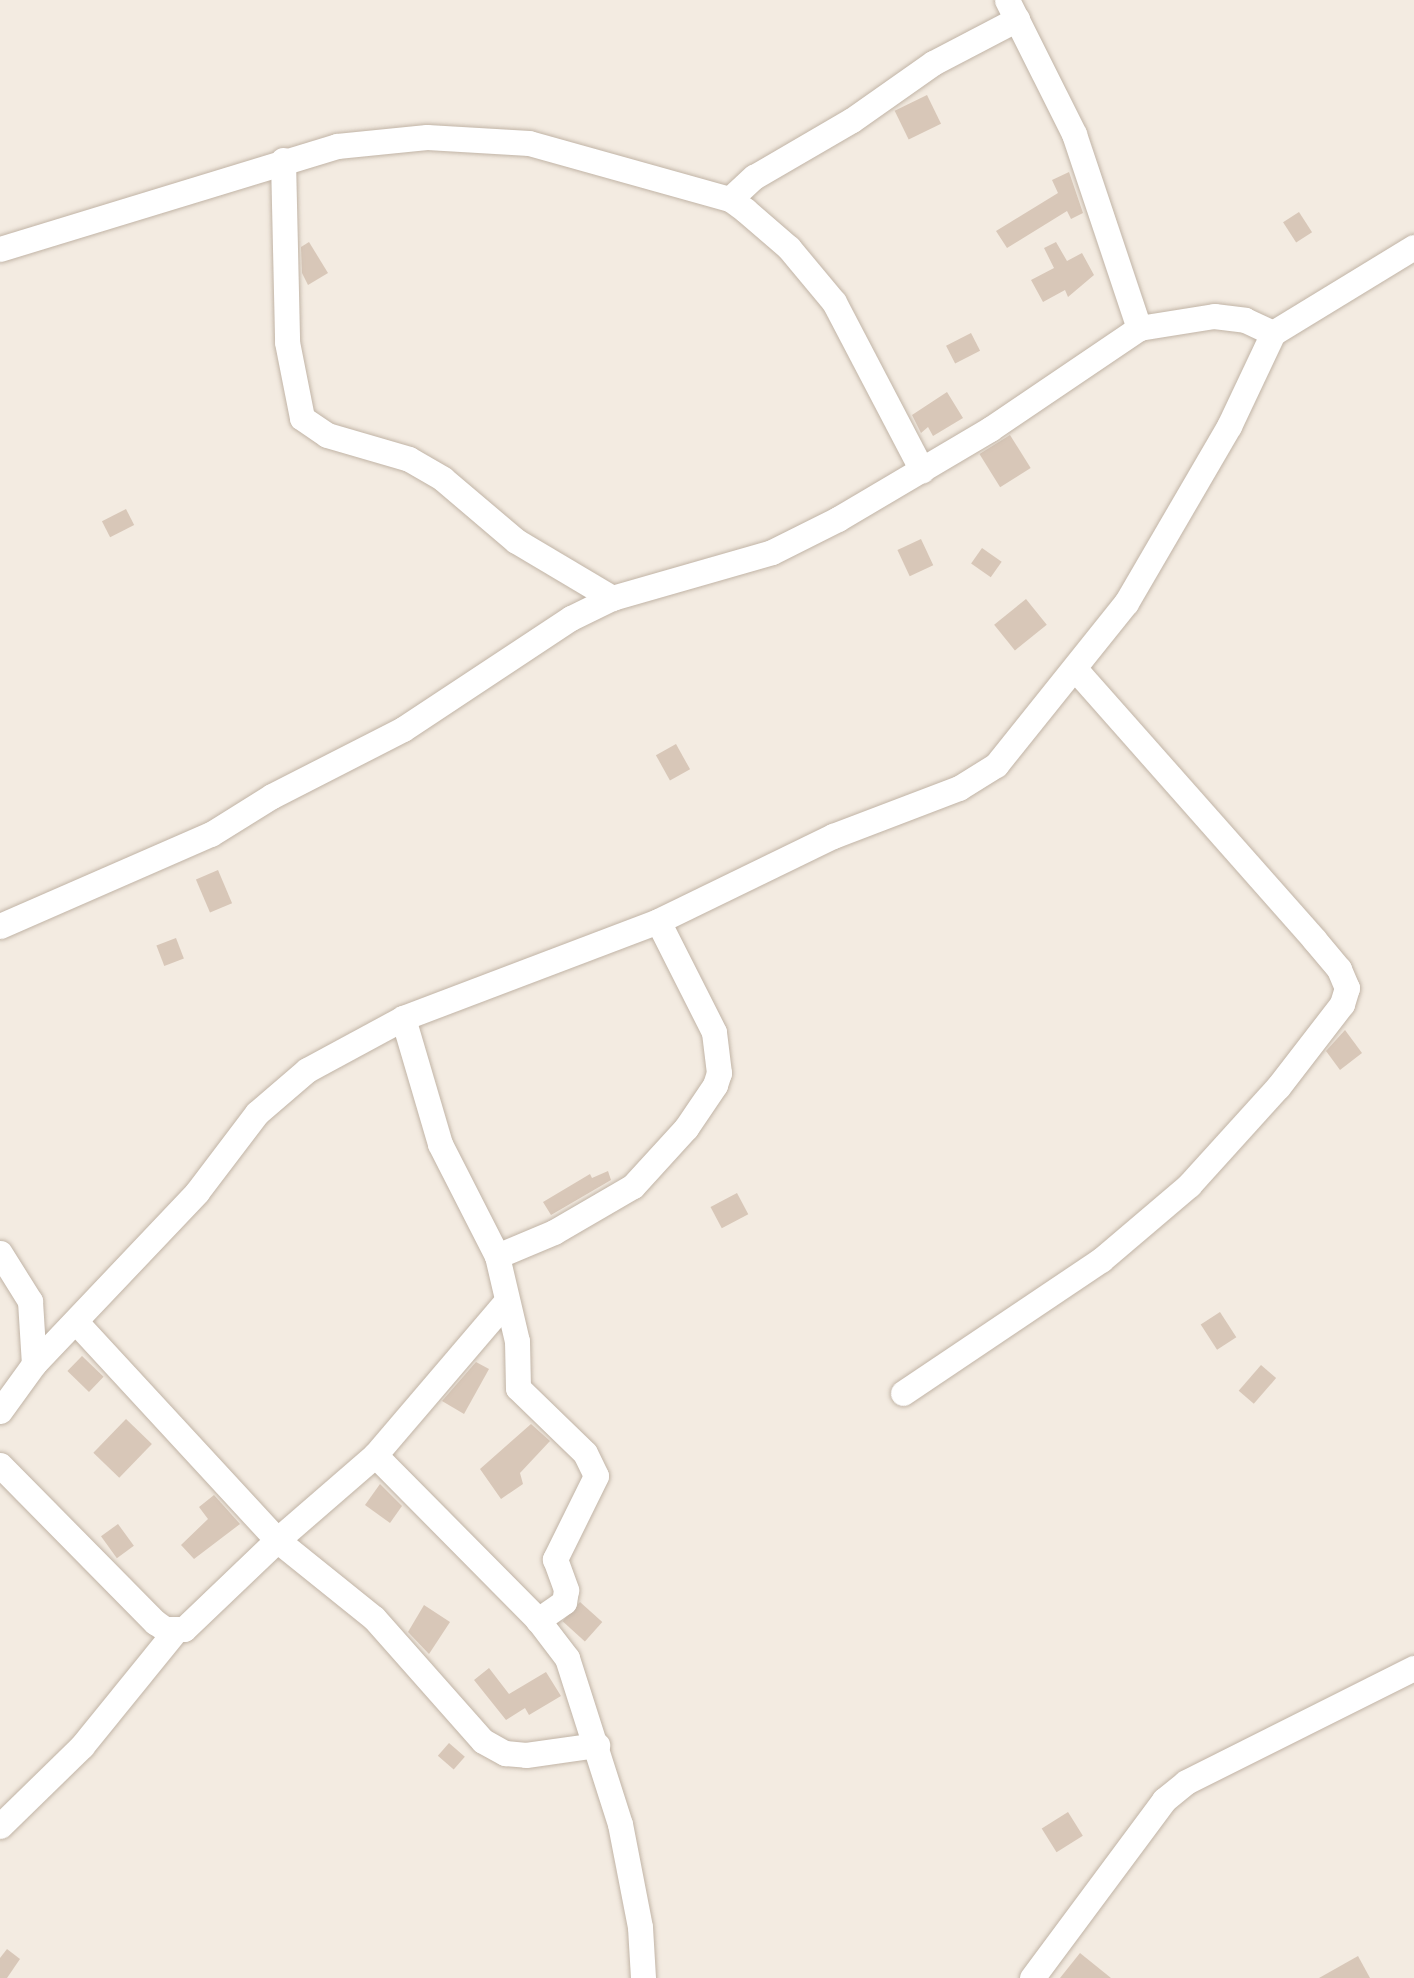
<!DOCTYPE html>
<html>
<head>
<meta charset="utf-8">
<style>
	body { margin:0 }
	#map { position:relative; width:1414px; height:1978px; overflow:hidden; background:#f3ebe1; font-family:"Exo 2",sans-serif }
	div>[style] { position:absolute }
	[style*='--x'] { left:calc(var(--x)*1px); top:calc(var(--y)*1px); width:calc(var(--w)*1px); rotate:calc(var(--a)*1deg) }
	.building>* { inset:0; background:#d8c7b8; transform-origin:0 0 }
	.roads { filter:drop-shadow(0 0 2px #c1b4a6) drop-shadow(0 0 2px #c1b4a6) }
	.minor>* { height:25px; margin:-12.5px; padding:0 12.5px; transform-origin:12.5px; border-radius:12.5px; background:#fff }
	span { translate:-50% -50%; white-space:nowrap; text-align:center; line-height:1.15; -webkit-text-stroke:8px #fff; paint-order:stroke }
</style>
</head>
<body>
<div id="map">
	<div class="building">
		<div style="left:927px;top:95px;width:32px;height:36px;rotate:64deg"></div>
		<div style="clip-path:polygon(1069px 172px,1083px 213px,1071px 219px,1067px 211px,1007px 248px,996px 231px,1058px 193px,1052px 180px)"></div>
		<div style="left:1299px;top:212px;width:24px;height:19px;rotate:57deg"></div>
		<div style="clip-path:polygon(309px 242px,328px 273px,308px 285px,302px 273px,301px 247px)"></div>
		<div style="clip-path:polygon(1056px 242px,1067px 261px,1082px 253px,1094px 275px,1068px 297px,1065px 290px,1043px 302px,1031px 280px,1054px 268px,1044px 248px)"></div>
		<div style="left:971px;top:333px;width:20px;height:28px;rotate:63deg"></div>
		<div style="clip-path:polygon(947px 392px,963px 418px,933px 436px,928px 427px,921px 433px,912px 415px)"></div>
		<div style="left:1010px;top:435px;width:39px;height:36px;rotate:58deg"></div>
		<div style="left:126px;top:509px;width:18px;height:27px;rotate:63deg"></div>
		<div style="left:921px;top:539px;width:29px;height:26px;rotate:65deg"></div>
		<div style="left:982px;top:548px;width:24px;height:19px;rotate:35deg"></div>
		<div style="left:1026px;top:599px;width:33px;height:41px;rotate:51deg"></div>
		<div style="left:676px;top:744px;width:29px;height:23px;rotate:61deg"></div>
		<div style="left:218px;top:870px;width:36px;height:24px;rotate:67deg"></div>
		<div style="left:176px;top:938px;width:22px;height:21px;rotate:69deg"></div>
		<div style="clip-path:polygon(1345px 1030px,1362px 1053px,1340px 1070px,1326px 1051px)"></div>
		<div style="clip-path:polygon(608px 1171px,611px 1180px,551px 1215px,543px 1202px,590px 1174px,592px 1178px)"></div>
		<div style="left:737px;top:1193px;width:24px;height:30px;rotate:62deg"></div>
		<div style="left:1220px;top:1312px;width:30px;height:23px;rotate:57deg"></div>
		<div style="left:82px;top:1356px;width:30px;height:21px;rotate:44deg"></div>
		<div style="clip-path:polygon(476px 1362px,489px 1369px,464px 1414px,442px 1401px)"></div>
		<div style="left:1261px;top:1365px;width:20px;height:34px;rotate:41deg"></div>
		<div style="left:126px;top:1419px;width:36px;height:47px;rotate:44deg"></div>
		<div style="clip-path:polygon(531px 1424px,550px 1441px,520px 1473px,523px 1484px,501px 1499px,480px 1469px)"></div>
		<div style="clip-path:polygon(380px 1484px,402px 1506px,390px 1523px,365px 1505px)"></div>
		<div style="clip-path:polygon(214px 1495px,240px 1524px,194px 1559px,181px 1545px,208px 1519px,199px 1507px)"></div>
		<div style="left:118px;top:1524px;width:27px;height:21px;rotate:54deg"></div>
		<div style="left:580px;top:1602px;width:30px;height:26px;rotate:42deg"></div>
		<div style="clip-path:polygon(424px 1605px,450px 1622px,429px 1654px,408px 1632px)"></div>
		<div style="clip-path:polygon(489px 1668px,509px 1694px,546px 1672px,561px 1696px,529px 1715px,525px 1708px,506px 1720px,474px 1680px)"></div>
		<div style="left:449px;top:1743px;width:21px;height:17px;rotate:41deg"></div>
		<div style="left:1068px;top:1812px;width:28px;height:31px;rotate:58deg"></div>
		<div style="clip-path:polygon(7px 1949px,20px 1959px,7px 1978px,0 1978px,0 1958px)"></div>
		<div style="clip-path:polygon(1080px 1953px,1111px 1978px,1060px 1978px)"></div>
		<div style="clip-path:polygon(1358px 1956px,1370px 1978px,1319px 1978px)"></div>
	</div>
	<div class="roads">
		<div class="minor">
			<div style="--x:1007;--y:0;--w:150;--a:63.4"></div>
			<div style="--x:1074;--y:134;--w:205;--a:71.5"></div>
			<div style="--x:283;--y:160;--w:182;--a:88.7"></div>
			<div style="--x:287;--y:342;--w:77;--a:78.8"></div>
			<div style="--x:302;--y:418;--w:30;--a:34"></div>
			<div style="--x:327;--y:435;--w:85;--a:16.3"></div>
			<div style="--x:409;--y:459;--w:39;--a:30"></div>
			<div style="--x:443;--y:479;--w:96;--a:40.3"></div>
			<div style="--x:516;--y:541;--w:112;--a:30.7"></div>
			<div style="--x:730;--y:199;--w:33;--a:-43"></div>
			<div style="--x:754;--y:177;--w:113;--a:-30.2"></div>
			<div style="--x:852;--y:120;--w:99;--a:-35.1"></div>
			<div style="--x:933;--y:63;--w:95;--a:-27.6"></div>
			<div style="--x:0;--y:249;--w:352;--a:-17"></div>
			<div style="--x:337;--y:146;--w:90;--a:-5.7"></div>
			<div style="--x:427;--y:137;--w:102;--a:3.4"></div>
			<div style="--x:529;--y:143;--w:209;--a:15.6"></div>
			<div style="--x:730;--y:199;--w:19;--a:36"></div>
			<div style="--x:745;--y:210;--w:58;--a:40.8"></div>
			<div style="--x:789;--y:248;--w:70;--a:50.2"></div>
			<div style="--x:834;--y:302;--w:190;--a:62.4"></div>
			<div style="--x:0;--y:926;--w:230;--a:-23.6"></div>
			<div style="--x:211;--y:834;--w:72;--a:-31.9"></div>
			<div style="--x:272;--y:796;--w:147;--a:-27.1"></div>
			<div style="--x:403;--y:729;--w:201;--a:-33.5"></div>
			<div style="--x:571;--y:618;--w:46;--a:-26"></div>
			<div style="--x:612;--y:598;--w:166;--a:-16"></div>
			<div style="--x:772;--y:552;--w:74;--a:-26.6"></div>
			<div style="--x:838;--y:519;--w:177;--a:-30.6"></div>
			<div style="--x:990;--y:429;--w:180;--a:-34.1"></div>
			<div style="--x:1139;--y:328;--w:76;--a:-9.1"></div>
			<div style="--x:1214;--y:316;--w:31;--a:7"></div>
			<div style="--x:1245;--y:320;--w:31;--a:25"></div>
			<div style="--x:403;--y:1018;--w:131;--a:73.6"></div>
			<div style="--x:440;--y:1144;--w:126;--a:63"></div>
			<div style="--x:497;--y:1256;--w:87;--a:76.8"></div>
			<div style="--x:517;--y:1341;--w:47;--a:88.8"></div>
			<div style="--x:518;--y:1388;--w:93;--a:44.1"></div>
			<div style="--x:585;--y:1453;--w:25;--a:64"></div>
			<div style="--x:596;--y:1476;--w:93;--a:116.3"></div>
			<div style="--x:555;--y:1559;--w:33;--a:70"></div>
			<div style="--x:566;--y:1590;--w:12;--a:99"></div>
			<div style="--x:564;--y:1602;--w:32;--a:145"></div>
			<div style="--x:0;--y:1253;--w:57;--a:58"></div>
			<div style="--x:30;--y:1301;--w:63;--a:86.4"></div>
			<div style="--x:497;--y:1256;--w:62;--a:-22.8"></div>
			<div style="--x:554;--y:1232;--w:91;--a:-30.2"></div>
			<div style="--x:633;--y:1186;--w:79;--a:-47.6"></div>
			<div style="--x:686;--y:1128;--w:52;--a:-56"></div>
			<div style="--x:715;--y:1085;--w:13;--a:-72"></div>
			<div style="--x:719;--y:1073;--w:41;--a:-97"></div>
			<div style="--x:714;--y:1032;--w:124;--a:-116.8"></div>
			<div style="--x:76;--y:1322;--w:297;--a:47.3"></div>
			<div style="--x:277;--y:1540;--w:124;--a:38.8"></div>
			<div style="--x:374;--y:1618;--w:164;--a:48.5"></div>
			<div style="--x:483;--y:1741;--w:25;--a:29"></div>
			<div style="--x:505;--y:1753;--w:21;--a:5"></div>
			<div style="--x:526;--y:1755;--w:72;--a:-8"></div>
			<div style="--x:903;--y:1393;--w:239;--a:-33.9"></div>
			<div style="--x:1101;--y:1260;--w:116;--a:-40.4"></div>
			<div style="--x:1189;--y:1185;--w:132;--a:-47.8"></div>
			<div style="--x:1278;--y:1087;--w:105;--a:-52.4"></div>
			<div style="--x:1342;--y:1004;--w:17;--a:-73"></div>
			<div style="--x:1347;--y:988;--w:21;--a:-113"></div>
			<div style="--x:1339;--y:969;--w:39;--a:-130"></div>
			<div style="--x:1314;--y:939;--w:359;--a:-131.5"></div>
			<div style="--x:0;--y:1411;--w:58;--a:-54.1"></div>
			<div style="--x:34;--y:1364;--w:237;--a:-46.5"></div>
			<div style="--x:197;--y:1192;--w:99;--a:-52.8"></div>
			<div style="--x:257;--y:1113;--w:66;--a:-40.7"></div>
			<div style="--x:307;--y:1070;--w:109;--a:-28.4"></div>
			<div style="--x:403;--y:1018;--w:273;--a:-20.8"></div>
			<div style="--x:658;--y:921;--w:195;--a:-25.9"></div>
			<div style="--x:833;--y:836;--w:135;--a:-20.9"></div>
			<div style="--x:959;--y:788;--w:44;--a:-31.9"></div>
			<div style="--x:996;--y:765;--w:208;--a:-51.3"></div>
			<div style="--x:1126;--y:603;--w:205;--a:-59.8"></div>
			<div style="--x:1229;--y:426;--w:103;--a:-64.7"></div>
			<div style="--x:1273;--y:333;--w:165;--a:-31.4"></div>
			<div style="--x:375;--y:1455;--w:232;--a:45.3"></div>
			<div style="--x:538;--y:1620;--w:48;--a:52.7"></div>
			<div style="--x:567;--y:1658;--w:174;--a:72.3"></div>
			<div style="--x:620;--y:1824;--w:105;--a:79"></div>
			<div style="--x:640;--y:1927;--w:51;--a:86.6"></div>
			<div style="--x:0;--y:1465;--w:221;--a:45.4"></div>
			<div style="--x:155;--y:1622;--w:12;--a:35"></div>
			<div style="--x:165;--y:1629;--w:19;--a:0"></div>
			<div style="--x:184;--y:1629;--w:129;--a:-43.7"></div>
			<div style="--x:277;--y:1540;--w:130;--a:-40.9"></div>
			<div style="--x:375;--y:1455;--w:200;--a:-49.5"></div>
			<div style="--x:0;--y:1826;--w:115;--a:-44.3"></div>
			<div style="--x:82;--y:1746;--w:148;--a:-51"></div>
			<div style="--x:1032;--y:1978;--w:222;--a:-53.4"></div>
			<div style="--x:1164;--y:1800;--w:28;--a:-39"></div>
			<div style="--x:1186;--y:1782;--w:255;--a:-26.6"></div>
		</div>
	</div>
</div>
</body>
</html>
